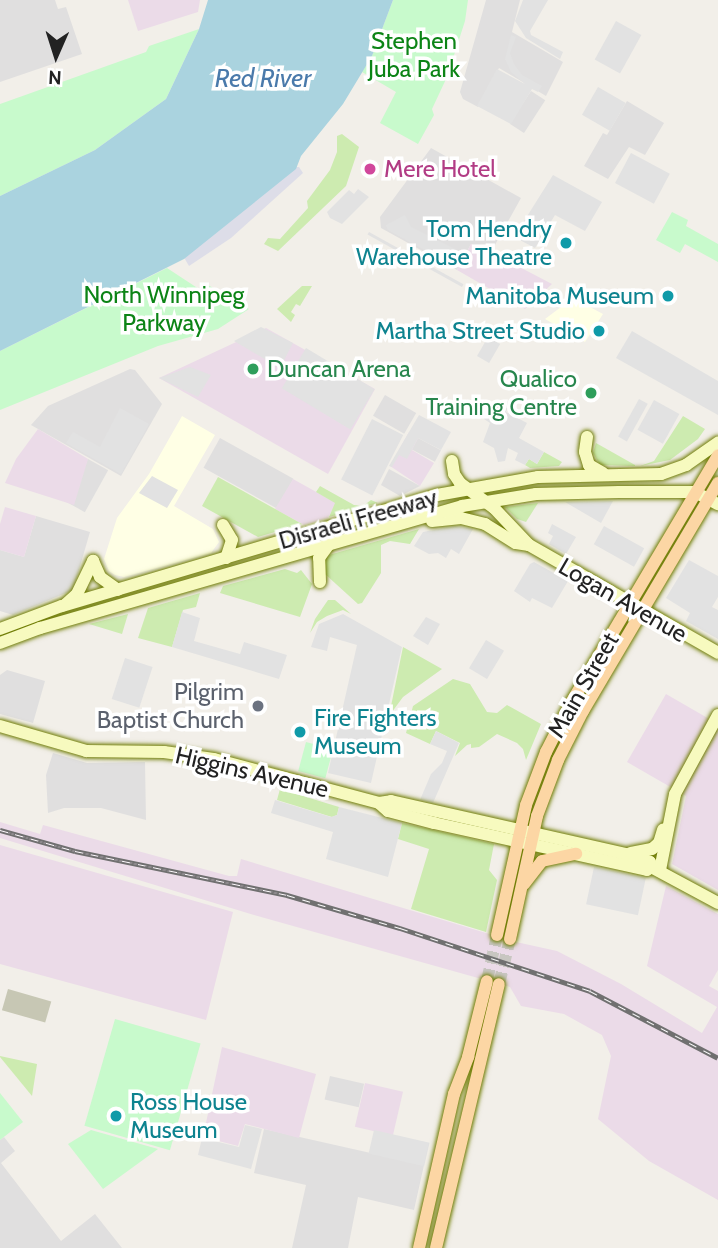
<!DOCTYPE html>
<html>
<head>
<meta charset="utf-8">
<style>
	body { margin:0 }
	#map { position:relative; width:718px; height:1248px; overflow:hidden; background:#f2efe9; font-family:Cabin,sans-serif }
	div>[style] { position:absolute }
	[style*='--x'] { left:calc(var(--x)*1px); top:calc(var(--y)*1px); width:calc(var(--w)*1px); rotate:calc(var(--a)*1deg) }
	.residential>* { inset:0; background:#e0dfdf; transform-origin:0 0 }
	.industrial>* { inset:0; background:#ebdbe8; transform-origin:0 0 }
	.education>* { inset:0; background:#ffffe5 }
	.construction>* { inset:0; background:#c7c7b4; transform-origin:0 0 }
	.grass>* { inset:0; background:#cdebb0 }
	.park>* { inset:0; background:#c8facc; transform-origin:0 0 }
	.parking>* { inset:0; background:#e2e2e2; transform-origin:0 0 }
	.plaza>* { inset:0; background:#dddde8 }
	.water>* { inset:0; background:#aad3df }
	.primary-tunnel>* { height:12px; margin-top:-6px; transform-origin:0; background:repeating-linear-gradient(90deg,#c8c6c1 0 12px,transparent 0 18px) }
	.roads { filter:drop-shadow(0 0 2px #707d05) drop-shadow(0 0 2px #707d05) }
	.secondary>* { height:12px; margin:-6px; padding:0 6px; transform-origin:6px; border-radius:6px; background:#f7fabf }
	.primary>* { height:12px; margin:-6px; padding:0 6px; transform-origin:6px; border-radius:6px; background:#fcd6a4 }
	.rail>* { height:5px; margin-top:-2.5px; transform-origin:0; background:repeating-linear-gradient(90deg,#fff 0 8px,#707070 0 16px); box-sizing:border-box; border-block:2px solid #707070 }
	.dots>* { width:19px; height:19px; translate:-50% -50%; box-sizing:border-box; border:4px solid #fff; border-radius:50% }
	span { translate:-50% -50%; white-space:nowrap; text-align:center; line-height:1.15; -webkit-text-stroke:7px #fff; paint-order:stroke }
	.park-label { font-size:24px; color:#0c8416 }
	.hotel-label { font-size:24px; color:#b23c85 }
	.left { translate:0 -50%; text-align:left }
	.culture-label { font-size:24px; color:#0d838f }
	.right { translate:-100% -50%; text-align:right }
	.leisure-label { font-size:24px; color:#27864d }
	.street-label { font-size:24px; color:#222 }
	.worship-label { font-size:24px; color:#5b616d }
	.water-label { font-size:26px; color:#4a7aab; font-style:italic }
	.north { position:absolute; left:21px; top:21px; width:70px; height:70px; -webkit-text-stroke:5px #fff; paint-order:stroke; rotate:183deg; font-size:19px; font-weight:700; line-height:28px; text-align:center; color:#222 }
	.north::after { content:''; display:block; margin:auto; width:24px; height:32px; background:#222; clip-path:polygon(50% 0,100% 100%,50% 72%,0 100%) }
</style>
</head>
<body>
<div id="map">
	<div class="residential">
		<div style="clip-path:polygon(0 0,55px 0,58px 9px,66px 7px,82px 54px,0 82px)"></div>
		<div style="clip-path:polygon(486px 0,520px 0,512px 32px,563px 62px,546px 96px,499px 68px,478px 107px,463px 99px,460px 92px)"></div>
		<div style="left:531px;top:91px;width:17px;height:39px;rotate:33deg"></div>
		<div style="clip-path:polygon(627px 101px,664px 123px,645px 155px,629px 147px,608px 179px,584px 166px,603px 133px,607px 135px)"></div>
		<div style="clip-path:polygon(431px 148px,521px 198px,490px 254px,471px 244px,457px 270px,381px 228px,380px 217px)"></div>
		<div style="clip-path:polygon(130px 369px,135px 370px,162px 404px,121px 476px,31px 425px,48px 406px)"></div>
		<div style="left:385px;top:395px;width:36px;height:24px;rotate:30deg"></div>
		<div style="left:220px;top:438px;width:84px;height:34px;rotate:29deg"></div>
		<div style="left:418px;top:438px;width:26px;height:13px;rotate:28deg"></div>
		<div style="left:88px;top:459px;width:23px;height:48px;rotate:29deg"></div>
		<div style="clip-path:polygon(389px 469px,420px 486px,400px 496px,381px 485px)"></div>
		<div style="clip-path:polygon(36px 516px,90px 532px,73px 590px,13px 615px,0 611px,0 550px,24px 557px)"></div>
		<div style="clip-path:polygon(7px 670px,45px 681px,33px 723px,0 714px,0 675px)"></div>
		<div style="clip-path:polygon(53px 753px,87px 763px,145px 762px,146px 820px,101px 808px,64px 808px,48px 813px,46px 775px)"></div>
		<div style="left:330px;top:1076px;width:35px;height:24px;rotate:13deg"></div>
		<div style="clip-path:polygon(264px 1129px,424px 1165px,414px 1210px,358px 1197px,348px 1248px,292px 1248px,306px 1185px,254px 1173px)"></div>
		<div style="clip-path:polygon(4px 1137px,15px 1151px,1px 1163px,61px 1241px,95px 1214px,122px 1248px,0 1248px,0 1140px)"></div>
	</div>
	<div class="industrial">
		<div style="clip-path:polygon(128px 0,200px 0,198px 12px,138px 31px)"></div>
		<div style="clip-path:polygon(471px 244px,491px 252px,552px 284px,525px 309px,457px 270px)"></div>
		<div style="clip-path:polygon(266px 328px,375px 389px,328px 474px,159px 378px)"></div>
		<div style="clip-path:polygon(38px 429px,88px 459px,74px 505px,5px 483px,16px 459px)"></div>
		<div style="clip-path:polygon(409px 432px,418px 438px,412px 450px,434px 463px,420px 486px,390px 466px)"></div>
		<div style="clip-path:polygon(293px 479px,336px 503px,328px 518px,304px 525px,275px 509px)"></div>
		<div style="clip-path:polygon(5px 507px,36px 516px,24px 557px,0 550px,0 524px)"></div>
		<div style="clip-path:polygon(666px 694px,718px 724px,718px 890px,672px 864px,686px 796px,627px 762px)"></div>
		<div style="clip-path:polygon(0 822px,40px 834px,43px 825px,229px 876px,237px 876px,241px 859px,516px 942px,557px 951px,621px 984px,702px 1033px,717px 1007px,647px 966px,666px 886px,718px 914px,718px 970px,709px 986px,718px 991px,718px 1200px,649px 1161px,598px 1119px,611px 1056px,602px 1035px,564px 1014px,521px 1006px,510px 987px,254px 915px,0 838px)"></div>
		<div style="clip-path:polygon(0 845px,233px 912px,206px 1020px,0 964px)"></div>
		<div style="clip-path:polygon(222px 1047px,316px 1074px,299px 1138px,245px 1124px,238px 1146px,203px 1137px)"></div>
		<div style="left:365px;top:1083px;width:39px;height:45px;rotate:13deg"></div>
	</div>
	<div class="education">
		<div style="clip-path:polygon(573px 298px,603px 314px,585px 342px,545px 319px)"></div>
		<div style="clip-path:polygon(182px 416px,215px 435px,174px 506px,213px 529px,219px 542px,211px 553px,124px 577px,115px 575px,109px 571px,104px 559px,117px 518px,149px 474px)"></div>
	</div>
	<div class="construction">
		<div style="left:8px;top:989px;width:45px;height:22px;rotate:16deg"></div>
	</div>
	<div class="grass">
		<div style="clip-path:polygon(342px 134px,359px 147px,346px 186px,278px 251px,264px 244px,268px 238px,280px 239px,308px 208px,307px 201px,330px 170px,337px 152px,337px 136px)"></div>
		<div style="clip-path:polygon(302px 286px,312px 286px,300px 306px,296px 304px,291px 312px,295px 315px,291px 322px,277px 309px)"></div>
		<div style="clip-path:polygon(683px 416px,705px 429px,698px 439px,670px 460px,640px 466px,654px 461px)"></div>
		<div style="clip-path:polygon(596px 443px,635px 465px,635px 466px,600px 465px,593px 453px)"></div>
		<div style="clip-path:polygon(544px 452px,562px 462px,559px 466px,530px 468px,525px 465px,529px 459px,537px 464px)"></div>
		<div style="clip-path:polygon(218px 477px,302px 524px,258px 537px,202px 506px)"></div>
		<div style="clip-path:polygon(320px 486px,354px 505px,363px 506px,371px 500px,378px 503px,329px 517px,335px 503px,316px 492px)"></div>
		<div style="clip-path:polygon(538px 503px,526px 522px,517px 519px,505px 507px)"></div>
		<div style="clip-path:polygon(419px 529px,410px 544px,390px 541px,381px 545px,381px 573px,362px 603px,358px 604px,325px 574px,323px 561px,329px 555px)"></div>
		<div style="clip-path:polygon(285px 569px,297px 573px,301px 570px,312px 584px,300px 617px,220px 593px,223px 586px)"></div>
		<div style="clip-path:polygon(200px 593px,196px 607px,183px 610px,172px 647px,138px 638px,148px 608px)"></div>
		<div style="clip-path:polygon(328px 600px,335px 600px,351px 614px,343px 610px,327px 616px,317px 622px,310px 633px,315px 619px)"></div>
		<div style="clip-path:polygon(128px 614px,122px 634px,89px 624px)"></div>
		<div style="clip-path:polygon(403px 647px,442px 669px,403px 697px,389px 716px)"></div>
		<div style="clip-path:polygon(453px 679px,470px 684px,487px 712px,497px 713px,507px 705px,541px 724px,526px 760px,523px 749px,517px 743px,497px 734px,479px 747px,471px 748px,471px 744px,467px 745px,455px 756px,460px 743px,436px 731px,430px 744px,406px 733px,413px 706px)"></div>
		<div style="clip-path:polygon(280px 789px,339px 807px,337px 815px,332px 817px,277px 800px)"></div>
		<div style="clip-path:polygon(402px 823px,494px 844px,489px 870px,497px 880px,486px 932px,411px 909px,429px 849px,398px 839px)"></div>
		<div style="clip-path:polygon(0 1056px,37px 1064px,32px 1096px,0 1057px)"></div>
	</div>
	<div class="park">
		<div style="clip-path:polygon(393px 0,468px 0,465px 21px,447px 77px,432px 109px,434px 115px,418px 144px,380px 123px,396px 92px,362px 72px,372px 56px)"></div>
		<div style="clip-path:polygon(199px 29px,166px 99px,95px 150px,0 196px,0 104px,146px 52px,149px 46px)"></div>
		<div style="clip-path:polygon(672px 212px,688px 220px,686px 226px,718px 244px,718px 262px,685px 244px,680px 253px,656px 240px)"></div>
		<div style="clip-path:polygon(167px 268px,202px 291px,208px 285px,249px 309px,218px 329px,158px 346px,0 410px,0 351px)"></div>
		<div style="left:306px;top:742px;width:28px;height:30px;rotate:15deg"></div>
		<div style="left:115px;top:1019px;width:89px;height:111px;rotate:16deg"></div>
		<div style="clip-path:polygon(0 1093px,23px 1122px,0 1140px)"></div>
		<div style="clip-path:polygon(91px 1130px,158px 1149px,103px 1189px,68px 1144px)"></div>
	</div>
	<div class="parking">
		<div style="clip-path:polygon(523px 0,548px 0,530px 31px,531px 35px,563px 52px,560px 59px,526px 38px,515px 21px)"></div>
		<div style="left:616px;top:21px;width:29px;height:44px;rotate:29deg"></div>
		<div style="clip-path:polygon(511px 35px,516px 37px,510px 53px,514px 64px,522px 75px,542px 86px,538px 92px,532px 89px,511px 124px,477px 106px,497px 69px,525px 84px,511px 72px,505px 59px)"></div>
		<div style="left:598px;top:87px;width:32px;height:32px;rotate:30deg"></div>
		<div style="left:631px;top:153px;width:44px;height:34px;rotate:28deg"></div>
		<div style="clip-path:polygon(553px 175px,602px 202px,585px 231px,555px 215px,535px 248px,514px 237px)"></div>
		<div style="clip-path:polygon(358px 189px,369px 197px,342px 224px,330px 218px,327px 212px,349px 190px,354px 194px)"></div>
		<div style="clip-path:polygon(405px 215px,411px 227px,465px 254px,457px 268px,388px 230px,386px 225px)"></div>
		<div style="left:369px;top:232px;width:108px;height:3px;rotate:29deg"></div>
		<div style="clip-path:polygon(261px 327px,293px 343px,280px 368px,234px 341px)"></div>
		<div style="clip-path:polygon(632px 331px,718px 381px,718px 415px,616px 358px)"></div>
		<div style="left:488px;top:337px;width:14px;height:22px;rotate:30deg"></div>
		<div style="left:306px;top:348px;width:80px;height:47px;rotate:31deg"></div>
		<div style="clip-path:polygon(190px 367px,211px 375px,198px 397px,159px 378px)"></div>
		<div style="left:639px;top:399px;width:10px;height:43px;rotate:29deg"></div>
		<div style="left:654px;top:400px;width:29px;height:34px;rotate:29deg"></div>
		<div style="clip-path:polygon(510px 401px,506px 412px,527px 423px,519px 438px,544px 452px,537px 464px,529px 459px,525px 465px,515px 460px,518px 453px,508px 448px,505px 461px,498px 462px,494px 448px,483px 442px,490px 423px,484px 419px,492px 405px)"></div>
		<div style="clip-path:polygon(120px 408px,149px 424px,121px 474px,66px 443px,73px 432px,100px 447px)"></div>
		<div style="clip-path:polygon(419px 415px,451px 432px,441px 450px,418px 438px,407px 459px,399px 455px,392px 467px,389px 466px)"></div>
		<div style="left:372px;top:419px;width:35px;height:68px;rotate:27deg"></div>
		<div style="clip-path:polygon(152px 476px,178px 490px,167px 508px,139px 493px)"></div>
		<div style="clip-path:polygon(613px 501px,601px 523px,565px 502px)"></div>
		<div style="clip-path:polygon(552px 524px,576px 537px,566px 554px,549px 544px,553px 536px,548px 533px)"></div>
		<div style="clip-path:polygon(455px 526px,473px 529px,459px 554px,451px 549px,446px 558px,438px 553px,429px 554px,414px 546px,423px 532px)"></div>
		<div style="left:604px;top:526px;width:46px;height:21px;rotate:29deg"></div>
		<div style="clip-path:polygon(689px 560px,718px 576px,718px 597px,712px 607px,718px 610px,718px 639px,686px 621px,690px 613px,666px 598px)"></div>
		<div style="clip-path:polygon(534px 562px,568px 581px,552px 608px,532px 598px,530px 602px,514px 591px,530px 564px)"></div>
		<div style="clip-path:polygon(182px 612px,200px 618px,194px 641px,240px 654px,244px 642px,287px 655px,279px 679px,172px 647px)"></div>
		<div style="clip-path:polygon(343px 614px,402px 647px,371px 783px,328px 773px,357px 645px,330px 637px,327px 651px,311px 647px,319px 624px)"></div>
		<div style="clip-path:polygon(426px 617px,440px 624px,428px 645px,413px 636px)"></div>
		<div style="left:486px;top:640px;width:21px;height:33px;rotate:31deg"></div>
		<div style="left:125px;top:658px;width:29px;height:43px;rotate:18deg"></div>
		<div style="clip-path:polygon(436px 731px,459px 743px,433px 803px,420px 800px,431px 774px,442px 763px,447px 751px,430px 744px)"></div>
		<div style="clip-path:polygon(275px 800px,331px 817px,337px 815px,339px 807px,402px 823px,388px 877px,326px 859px,333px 832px,271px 813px)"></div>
		<div style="left:594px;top:867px;width:53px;height:38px;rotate:12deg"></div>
		<div style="clip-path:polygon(245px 1125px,262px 1129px,251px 1169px,198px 1155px,202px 1138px,239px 1147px)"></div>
		<div style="left:374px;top:1130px;width:57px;height:24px;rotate:13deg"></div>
	</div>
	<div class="plaza">
		<div style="clip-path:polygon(288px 167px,299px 167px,303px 173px,231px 238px,189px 266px,182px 254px)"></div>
	</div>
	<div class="water">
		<div style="clip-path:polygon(208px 0,393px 0,372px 56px,343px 104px,301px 156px,296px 169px,184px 259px,0 351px,0 196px,95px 150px,166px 99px,199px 29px)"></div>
	</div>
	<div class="primary-tunnel">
		<div style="--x:487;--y:981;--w:47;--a:-77.7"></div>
		<div style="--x:499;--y:984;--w:46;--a:-76.3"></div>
	</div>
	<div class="roads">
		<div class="secondary">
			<div style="--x:587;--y:437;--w:15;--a:98"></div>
			<div style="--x:585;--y:452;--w:14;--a:73"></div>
			<div style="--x:589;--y:465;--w:16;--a:30"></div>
			<div style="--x:452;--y:461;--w:13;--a:81"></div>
			<div style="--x:454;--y:474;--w:11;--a:56"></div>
			<div style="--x:460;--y:483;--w:42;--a:36.3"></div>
			<div style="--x:494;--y:508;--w:51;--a:46.6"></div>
			<div style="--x:432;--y:521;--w:29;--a:-6"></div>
			<div style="--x:461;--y:518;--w:25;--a:14"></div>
			<div style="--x:485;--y:524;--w:36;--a:32"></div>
			<div style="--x:516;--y:543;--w:13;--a:9"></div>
			<div style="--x:529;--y:545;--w:218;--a:29.7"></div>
			<div style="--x:223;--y:525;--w:17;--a:59"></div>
			<div style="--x:232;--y:540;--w:19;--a:108"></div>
			<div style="--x:93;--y:561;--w:17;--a:66"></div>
			<div style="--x:100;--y:577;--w:22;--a:36"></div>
			<div style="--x:320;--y:582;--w:24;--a:-92"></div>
			<div style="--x:319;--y:558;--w:17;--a:-54"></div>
			<div style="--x:66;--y:604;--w:15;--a:-42"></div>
			<div style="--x:77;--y:594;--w:37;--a:-64"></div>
			<div style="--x:0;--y:629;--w:66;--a:-20.4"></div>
			<div style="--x:62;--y:606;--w:391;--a:-16.5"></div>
			<div style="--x:437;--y:495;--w:103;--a:-10.1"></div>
			<div style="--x:538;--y:477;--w:123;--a:-1.4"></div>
			<div style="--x:661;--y:474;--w:27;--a:-20"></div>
			<div style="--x:686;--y:465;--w:39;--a:-35"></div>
			<div style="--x:0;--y:643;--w:43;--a:-20.6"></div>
			<div style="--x:40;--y:628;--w:439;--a:-16.1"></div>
			<div style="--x:462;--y:506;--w:75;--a:-9.2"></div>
			<div style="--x:536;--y:494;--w:83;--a:-1.4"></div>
			<div style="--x:619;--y:492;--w:76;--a:0"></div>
			<div style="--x:695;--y:492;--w:26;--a:28"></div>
			<div style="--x:0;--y:726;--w:90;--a:16.2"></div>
			<div style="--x:86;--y:751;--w:78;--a:0.7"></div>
			<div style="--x:164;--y:752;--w:50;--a:8"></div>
			<div style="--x:214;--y:759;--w:171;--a:14.9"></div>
			<div style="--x:379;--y:803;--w:12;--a:42"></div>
			<div style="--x:388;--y:811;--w:48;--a:14.6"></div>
			<div style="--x:434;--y:823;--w:218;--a:12.4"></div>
			<div style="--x:647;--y:870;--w:5;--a:-37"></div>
			<div style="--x:379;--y:803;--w:12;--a:-9"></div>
			<div style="--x:391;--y:801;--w:241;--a:12.7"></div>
			<div style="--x:626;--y:854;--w:25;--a:18"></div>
			<div style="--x:650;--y:862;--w:5;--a:79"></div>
			<div style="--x:651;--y:867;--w:76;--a:28.2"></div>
			<div style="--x:631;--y:853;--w:21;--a:-11"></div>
			<div style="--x:652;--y:849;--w:9;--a:-41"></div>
			<div style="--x:659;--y:843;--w:14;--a:-73"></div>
			<div style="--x:660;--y:870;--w:77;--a:-78.8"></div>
			<div style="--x:675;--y:794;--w:90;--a:-61.4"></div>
		</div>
		<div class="primary">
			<div style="--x:524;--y:884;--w:29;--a:-52"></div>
			<div style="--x:542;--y:861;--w:35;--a:-12"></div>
			<div style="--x:497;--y:935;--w:133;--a:-77.4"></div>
			<div style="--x:526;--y:805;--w:57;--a:-69.3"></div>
			<div style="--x:546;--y:752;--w:55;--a:-63"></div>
			<div style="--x:571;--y:703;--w:288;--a:-59.3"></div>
			<div style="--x:510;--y:939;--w:126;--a:-77.6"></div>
			<div style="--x:537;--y:816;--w:60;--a:-69.4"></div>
			<div style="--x:558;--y:760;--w:55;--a:-63"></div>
			<div style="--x:583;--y:711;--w:265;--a:-59.4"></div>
			<div style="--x:419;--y:1248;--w:158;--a:-77.2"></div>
			<div style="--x:454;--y:1094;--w:40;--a:-69"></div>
			<div style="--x:468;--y:1057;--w:78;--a:-76"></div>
			<div style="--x:436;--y:1248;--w:271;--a:-76.6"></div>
		</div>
	</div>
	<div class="rail">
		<div style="--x:0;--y:830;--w:78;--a:15.6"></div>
		<div style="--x:75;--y:851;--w:217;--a:11.7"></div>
		<div style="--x:287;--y:895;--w:118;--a:16.3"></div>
		<div style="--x:400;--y:928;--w:200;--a:18.3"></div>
		<div style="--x:590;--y:991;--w:144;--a:27.6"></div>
	</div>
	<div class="dots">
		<div style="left:370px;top:169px;background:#d1479c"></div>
		<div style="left:566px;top:243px;background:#0f9aa8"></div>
		<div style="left:668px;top:296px;background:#0f9aa8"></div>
		<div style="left:599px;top:331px;background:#0f9aa8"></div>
		<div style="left:253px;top:369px;background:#2e9e5b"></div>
		<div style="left:591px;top:393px;background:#2e9e5b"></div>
		<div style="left:258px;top:706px;background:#6b7280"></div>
		<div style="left:300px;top:732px;background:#0f9aa8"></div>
		<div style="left:116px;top:1116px;background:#0f9aa8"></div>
	</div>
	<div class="park-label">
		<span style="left:414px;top:55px">Stephen<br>Juba Park</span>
		<span style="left:164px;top:309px">North Winnipeg<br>Parkway</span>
	</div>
	<div class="hotel-label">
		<span class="left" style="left:384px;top:169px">Mere Hotel</span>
	</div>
	<div class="culture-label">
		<span class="right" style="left:552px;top:243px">Tom Hendry<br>Warehouse Theatre</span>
		<span class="right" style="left:654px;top:296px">Manitoba Museum</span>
		<span class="right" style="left:585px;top:331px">Martha Street Studio</span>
		<span class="left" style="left:314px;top:732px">Fire Fighters<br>Museum</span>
		<span class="left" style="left:130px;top:1116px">Ross House<br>Museum</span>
	</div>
	<div class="leisure-label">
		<span class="left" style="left:267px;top:369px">Duncan Arena</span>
		<span class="right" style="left:577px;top:393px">Qualico<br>Training Centre</span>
	</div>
	<div class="street-label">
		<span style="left:358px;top:519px;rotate:-16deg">Disraeli Freeway</span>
		<span style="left:623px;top:600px;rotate:30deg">Logan Avenue</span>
		<span style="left:583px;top:685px;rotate:-60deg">Main Street</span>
		<span style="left:252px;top:772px;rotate:13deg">Higgins Avenue</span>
	</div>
	<div class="worship-label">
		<span class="right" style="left:244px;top:706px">Pilgrim<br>Baptist Church</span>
	</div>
	<div class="water-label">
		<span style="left:263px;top:79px">Red River</span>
	</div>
	<div class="north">N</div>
</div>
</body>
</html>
